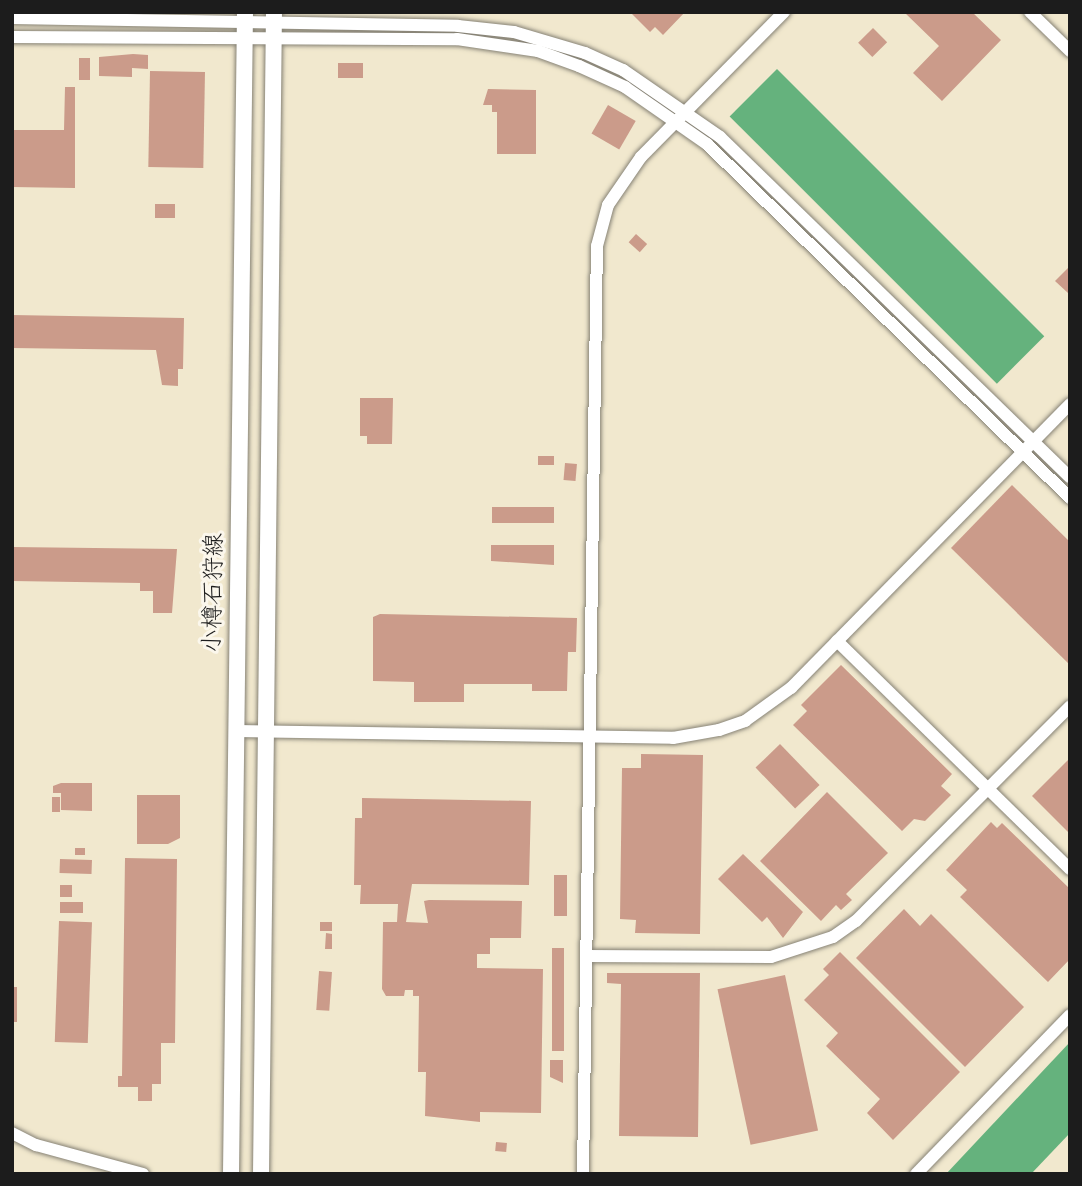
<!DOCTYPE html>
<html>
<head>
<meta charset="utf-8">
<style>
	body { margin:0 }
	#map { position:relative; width:1082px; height:1186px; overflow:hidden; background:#f1e8ce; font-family:"Indie Flower","Klee One",sans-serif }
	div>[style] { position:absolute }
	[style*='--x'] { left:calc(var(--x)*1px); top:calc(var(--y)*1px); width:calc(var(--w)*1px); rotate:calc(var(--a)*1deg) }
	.forest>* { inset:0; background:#65b27d; transform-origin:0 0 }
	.building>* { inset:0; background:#cb9b8a; transform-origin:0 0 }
	.roads { filter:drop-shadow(0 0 2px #868275) drop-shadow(0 0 2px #868275) }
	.minor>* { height:12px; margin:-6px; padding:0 6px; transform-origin:6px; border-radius:6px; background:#fff }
	.major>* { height:16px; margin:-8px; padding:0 8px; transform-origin:8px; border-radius:8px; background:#fff }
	span { translate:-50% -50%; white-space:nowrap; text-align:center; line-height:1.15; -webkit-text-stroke:6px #fbf7ec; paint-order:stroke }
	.street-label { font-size:24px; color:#1c1c1c }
	.frame { position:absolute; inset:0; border:14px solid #1c1c1c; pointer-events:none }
</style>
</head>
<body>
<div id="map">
	<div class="forest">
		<div style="left:777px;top:69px;width:378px;height:67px;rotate:45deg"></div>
		<div style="clip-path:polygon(1070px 1042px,1070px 1133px,1031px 1174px,946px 1174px)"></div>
	</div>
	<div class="building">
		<div style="clip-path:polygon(630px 12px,685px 12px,663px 35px,655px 27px,650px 32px)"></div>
		<div style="clip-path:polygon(904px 12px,972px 12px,1001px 40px,942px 101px,913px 73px,939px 46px)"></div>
		<div style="left:873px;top:28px;width:20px;height:21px;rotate:45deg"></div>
		<div style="clip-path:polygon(133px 54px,148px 55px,148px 69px,132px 68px,132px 77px,99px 76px,99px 57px)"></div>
		<div style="left:79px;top:58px;width:11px;height:22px"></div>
		<div style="left:338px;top:63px;width:25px;height:15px"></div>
		<div style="left:150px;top:71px;width:55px;height:96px;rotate:1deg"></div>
		<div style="clip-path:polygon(65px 87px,75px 87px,75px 188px,12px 187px,12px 130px,64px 130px)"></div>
		<div style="clip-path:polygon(488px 89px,536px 90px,536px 154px,497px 154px,497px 112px,492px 112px,492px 105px,483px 105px)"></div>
		<div style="left:608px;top:105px;width:32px;height:33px;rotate:30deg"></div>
		<div style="left:155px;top:204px;width:20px;height:14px"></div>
		<div style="left:636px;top:234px;width:15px;height:11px;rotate:42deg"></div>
		<div style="clip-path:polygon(1070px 266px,1070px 292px,1068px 293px,1055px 281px)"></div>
		<div style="clip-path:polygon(12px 315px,184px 318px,183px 369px,178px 369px,178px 386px,162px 385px,156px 350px,12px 348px)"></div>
		<div style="clip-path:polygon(360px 398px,393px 398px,392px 444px,367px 444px,367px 436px,360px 436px)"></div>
		<div style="left:538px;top:456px;width:16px;height:9px"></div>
		<div style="left:565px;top:463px;width:12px;height:17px;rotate:5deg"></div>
		<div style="clip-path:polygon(1012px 485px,1070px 542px,1070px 665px,951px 548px)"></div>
		<div style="left:492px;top:507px;width:62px;height:16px"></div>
		<div style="clip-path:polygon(491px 545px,554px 545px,554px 565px,491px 561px)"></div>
		<div style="clip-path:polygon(12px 547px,177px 549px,172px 613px,153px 613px,153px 591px,140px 591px,140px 583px,12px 581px)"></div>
		<div style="clip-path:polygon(380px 614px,577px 618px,576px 652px,568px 652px,567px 691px,532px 691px,532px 684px,464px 684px,464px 702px,414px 702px,414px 682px,373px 681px,373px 617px)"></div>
		<div style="clip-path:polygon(841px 665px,952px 774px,941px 786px,951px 795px,925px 821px,914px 819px,902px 831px,793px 725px,807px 711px,801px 705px)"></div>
		<div style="left:780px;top:744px;width:57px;height:34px;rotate:46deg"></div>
		<div style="clip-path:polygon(641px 754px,703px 755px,700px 934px,635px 933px,636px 920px,620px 919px,622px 768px,641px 768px)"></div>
		<div style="clip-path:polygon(1070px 758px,1070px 834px,1032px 796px)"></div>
		<div style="clip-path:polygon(61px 783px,92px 783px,92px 811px,61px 810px,61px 793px,53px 793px,53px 786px)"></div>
		<div style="clip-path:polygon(827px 792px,888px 853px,846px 894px,852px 900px,841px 910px,836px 905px,821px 921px,760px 861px)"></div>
		<div style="clip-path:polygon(137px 795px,180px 795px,180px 838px,168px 844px,137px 844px)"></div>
		<div style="left:52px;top:797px;width:8px;height:15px"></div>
		<div style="clip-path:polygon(362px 798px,531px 801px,529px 885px,412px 884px,406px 922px,428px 923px,424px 901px,429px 900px,522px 901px,521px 938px,490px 938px,490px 954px,477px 954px,477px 968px,543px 969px,541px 1113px,480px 1112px,480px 1122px,425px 1116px,426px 1072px,418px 1072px,419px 996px,413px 996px,413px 990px,405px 990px,404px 996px,386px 996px,382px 989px,383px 922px,397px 922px,398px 904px,360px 904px,361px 885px,354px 885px,355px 818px,362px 818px)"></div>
		<div style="clip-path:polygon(991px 822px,997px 828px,1002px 823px,1070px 889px,1070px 959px,1048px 982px,960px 897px,967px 890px,946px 870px)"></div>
		<div style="left:75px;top:848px;width:10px;height:7px"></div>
		<div style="clip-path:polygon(743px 854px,803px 912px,783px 938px,767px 917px,762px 922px,718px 879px)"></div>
		<div style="clip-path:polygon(125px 858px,177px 859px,175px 1043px,161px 1043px,161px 1084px,152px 1084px,152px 1101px,138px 1101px,138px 1087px,118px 1087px,118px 1076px,122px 1076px)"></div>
		<div style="left:60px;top:859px;width:32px;height:14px;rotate:2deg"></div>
		<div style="left:554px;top:875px;width:13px;height:41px"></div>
		<div style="left:60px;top:885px;width:12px;height:12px"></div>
		<div style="left:60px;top:902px;width:23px;height:11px"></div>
		<div style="clip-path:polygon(904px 909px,920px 926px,931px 914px,1024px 1007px,965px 1067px,856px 958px)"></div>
		<div style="left:59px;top:921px;width:33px;height:121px;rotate:2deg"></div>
		<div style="left:320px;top:922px;width:12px;height:9px"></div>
		<div style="clip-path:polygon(326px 933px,332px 934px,332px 949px,325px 949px)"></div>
		<div style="left:552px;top:948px;width:12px;height:103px"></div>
		<div style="clip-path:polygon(840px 952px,960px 1072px,893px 1140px,867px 1113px,880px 1099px,826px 1046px,838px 1033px,804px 1000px,829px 975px,823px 969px)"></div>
		<div style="left:319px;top:971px;width:13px;height:39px;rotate:4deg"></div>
		<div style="clip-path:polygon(607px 973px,700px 973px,698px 1137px,619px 1136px,621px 984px,607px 983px)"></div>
		<div style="left:785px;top:975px;width:159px;height:69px;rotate:78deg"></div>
		<div style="left:12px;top:987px;width:5px;height:35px"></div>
		<div style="clip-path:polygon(550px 1060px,563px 1060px,563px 1083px,550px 1077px)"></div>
		<div style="left:496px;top:1142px;width:11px;height:9px;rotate:5deg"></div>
	</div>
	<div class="roads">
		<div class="minor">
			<div style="--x:1030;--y:12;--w:56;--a:44.3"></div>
			<div style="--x:12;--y:18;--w:446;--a:1"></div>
			<div style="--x:458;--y:26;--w:56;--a:6.1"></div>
			<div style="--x:514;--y:32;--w:74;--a:16.5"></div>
			<div style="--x:585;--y:53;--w:42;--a:24.1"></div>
			<div style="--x:623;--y:70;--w:118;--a:34.6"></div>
			<div style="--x:720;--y:137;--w:488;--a:44.2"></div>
			<div style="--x:12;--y:37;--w:445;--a:0.3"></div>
			<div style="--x:457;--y:39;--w:82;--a:8.4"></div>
			<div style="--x:538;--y:51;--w:44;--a:20.1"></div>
			<div style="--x:579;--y:66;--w:51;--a:24.5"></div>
			<div style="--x:625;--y:87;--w:100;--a:34.8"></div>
			<div style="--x:707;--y:144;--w:507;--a:44.28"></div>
			<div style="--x:837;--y:641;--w:326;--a:44.4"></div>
			<div style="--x:236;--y:731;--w:437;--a:0.9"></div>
			<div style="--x:673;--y:738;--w:47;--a:-9.9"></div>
			<div style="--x:719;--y:730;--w:28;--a:-19"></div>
			<div style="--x:745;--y:721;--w:57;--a:-35.7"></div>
			<div style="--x:791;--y:688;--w:398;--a:-45.5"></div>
			<div style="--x:586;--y:956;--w:185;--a:0.3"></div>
			<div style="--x:771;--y:957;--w:65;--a:-17.9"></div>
			<div style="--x:833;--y:937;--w:28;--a:-35"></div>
			<div style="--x:856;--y:921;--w:303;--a:-45.1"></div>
			<div style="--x:12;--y:1133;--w:27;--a:27"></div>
			<div style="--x:36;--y:1145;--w:111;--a:15.2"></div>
			<div style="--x:583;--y:1174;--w:928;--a:-89.14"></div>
			<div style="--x:597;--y:246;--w:42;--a:-75"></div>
			<div style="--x:608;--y:205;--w:58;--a:-55.5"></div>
			<div style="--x:641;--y:157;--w:204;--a:-45.4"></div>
			<div style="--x:916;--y:1174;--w:221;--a:-45.9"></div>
		</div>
		<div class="major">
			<div style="--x:231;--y:1174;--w:1162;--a:-89.31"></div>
			<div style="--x:261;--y:1174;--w:1162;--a:-89.36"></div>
		</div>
	</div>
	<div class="street-label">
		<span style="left:215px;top:593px;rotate:-89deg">小樽石狩線</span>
	</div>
	<div class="frame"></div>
</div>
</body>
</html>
